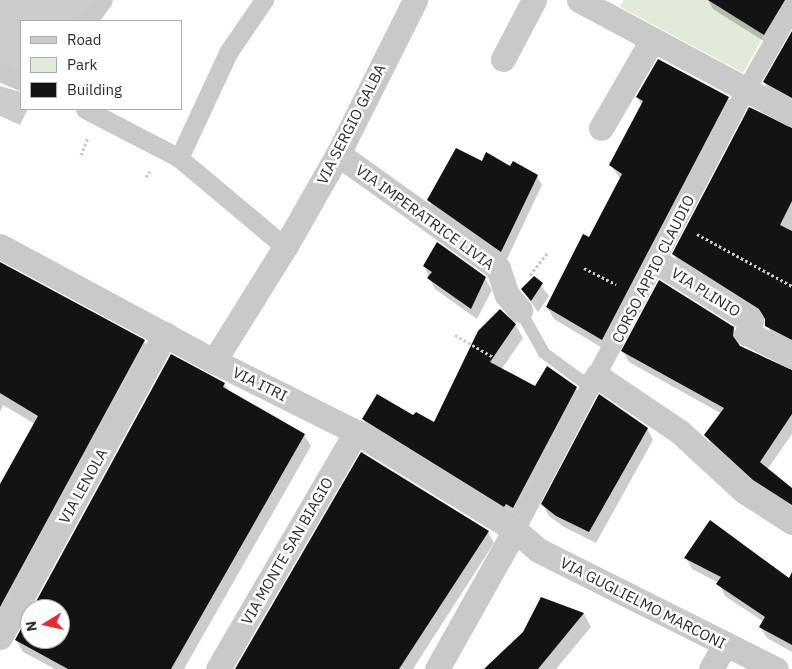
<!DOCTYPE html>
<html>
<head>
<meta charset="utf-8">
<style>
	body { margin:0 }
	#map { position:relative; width:792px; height:669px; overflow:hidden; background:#fff; font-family:"IBM Plex Sans",sans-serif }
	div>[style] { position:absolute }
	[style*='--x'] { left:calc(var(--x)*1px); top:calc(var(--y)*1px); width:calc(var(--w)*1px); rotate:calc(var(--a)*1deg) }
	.green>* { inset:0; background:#e2ebd9 }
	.shadow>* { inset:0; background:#0003 }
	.building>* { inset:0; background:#131313 }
	.path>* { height:3px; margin-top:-1.5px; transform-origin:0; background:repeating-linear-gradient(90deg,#c9c9c9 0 2.5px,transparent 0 5px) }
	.service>* { height:12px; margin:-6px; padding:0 6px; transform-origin:6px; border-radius:6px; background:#c9c9c9 }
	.pedestrian>* { height:19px; margin:-9.5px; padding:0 9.5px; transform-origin:9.5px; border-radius:9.5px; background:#c9c9c9 }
	.minor>* { height:25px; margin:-12.5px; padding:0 12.5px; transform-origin:12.5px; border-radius:12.5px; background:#c9c9c9 }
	span { translate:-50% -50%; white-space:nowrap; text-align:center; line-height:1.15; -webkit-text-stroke:5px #fff; paint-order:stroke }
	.street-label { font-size:15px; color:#2c2c2c }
	.legend { position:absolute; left:20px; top:20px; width:162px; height:90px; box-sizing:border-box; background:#fff; border:1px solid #ababab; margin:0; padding:6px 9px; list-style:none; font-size:15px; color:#2c2c2c }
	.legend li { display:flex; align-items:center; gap:10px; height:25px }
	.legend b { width:25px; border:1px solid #ababab }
	.north { position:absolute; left:20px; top:599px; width:50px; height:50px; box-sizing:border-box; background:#fff; border:1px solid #ababab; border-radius:50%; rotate:261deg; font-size:14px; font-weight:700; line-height:20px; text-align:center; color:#2c2c2c }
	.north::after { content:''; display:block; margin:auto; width:18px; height:22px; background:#e82a36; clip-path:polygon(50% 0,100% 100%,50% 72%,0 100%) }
</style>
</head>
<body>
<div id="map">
	<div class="green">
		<div style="clip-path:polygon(624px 0,708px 0,764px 35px,743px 73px,620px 7px)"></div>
	</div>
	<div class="shadow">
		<div style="clip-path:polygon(0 0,113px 0,89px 21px,21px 21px,21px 77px,0 76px)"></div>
		<div style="clip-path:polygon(708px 0,792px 0,770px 45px,713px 9px)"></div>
		<div style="clip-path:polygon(792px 33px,792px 104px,771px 93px,764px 82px)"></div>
		<div style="clip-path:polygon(0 86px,21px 92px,21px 109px,28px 109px,20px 125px,0 116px)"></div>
		<div style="clip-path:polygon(637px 97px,728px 98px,736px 110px,609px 352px,554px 319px,547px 307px,590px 239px,621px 180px,611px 165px,642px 106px)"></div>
		<div style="clip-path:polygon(792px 130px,792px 348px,772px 337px,766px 320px,680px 265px,673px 254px)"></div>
		<div style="clip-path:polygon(483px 163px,537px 176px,542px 185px,506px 261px,434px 210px,429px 200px)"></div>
		<div style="clip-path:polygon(437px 244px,486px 280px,492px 290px,477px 319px,435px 289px,429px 278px,425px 266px)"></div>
		<div style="clip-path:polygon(0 265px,144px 341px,153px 357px,0 639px,0 486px,35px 424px,3px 405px,0 412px)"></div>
		<div style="clip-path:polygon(535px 278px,549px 296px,538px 312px,522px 289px)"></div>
		<div style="clip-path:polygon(515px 324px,523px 338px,501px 370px,536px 388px,576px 388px,584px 402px,521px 520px,371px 432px,363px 419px,413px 416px,434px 423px)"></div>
		<div style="clip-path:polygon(733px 328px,739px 339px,739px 345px,786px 370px,792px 370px,792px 434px,767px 470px,792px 490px,792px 511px,760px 490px,712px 446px,706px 435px,722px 414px,629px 362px,623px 351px)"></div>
		<div style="clip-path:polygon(171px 356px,224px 384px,229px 391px,304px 435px,311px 446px,184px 669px,55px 669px,23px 652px,16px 640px,30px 615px,30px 639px,60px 639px,60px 609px,33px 609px)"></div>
		<div style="clip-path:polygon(647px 428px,653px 440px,596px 543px,564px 527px,549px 516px,543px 504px)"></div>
		<div style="clip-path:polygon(488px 532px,494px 543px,413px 669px,236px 669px)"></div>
		<div style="clip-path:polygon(686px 558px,792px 582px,792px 652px,767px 638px,760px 627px,764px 622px,725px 596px,719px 583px,692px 569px)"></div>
		<div style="clip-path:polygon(542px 599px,584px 614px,591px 627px,556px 669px,484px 669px,524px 632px)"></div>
	</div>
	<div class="building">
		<div style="clip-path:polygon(708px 0,785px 0,764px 35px)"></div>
		<div style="clip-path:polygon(792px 31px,792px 98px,763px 82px)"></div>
		<div style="clip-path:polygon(658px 59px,729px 97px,602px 340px,546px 307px,583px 234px,589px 237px,622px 174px,609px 165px,643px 101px,636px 97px)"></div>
		<div style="clip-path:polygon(749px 107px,792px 128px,792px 201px,780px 225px,792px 231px,792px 340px,765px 326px,765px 319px,759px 309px,672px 254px)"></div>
		<div style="clip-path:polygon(456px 148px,482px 161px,486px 152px,510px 166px,513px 161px,538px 175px,501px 252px,427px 200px)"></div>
		<div style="clip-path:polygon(437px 242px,486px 277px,471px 309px,427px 278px,432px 272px,423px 266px)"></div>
		<div style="clip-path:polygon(0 262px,145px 340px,0 607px,0 484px,38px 416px,0 393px)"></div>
		<div style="clip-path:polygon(534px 276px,543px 283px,531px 301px,521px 289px)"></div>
		<div style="clip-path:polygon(659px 280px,734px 327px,733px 336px,740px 346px,792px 370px,792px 414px,760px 462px,792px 488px,792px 505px,753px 480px,704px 435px,724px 408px,621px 351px)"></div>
		<div style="clip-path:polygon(500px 309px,516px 324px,490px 362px,535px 386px,547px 366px,577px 387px,513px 508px,506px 504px,504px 507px,362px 419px,377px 394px,413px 415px,416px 412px,434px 422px,478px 331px)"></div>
		<div style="clip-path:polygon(171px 354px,225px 383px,223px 387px,305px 434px,171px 669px,68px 669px,15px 640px,30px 612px,30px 639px,60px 639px,60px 609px,32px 609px)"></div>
		<div style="clip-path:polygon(599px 394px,648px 428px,589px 532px,556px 516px,541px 504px)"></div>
		<div style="clip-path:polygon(361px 452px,489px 531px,399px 669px,235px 669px)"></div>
		<div style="clip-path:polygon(710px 520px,789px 578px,792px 572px,792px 645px,759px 627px,765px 617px,716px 584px,721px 577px,684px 558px)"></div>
		<div style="clip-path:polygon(541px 597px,584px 613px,538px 669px,484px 669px,523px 632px)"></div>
	</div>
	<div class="path">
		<div style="--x:81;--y:155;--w:18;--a:-68"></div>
		<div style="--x:146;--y:177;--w:7;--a:-56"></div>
		<div style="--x:697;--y:234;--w:108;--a:28.7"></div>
		<div style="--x:510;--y:243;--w:54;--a:-64.9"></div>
		<div style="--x:584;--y:268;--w:36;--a:27"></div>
		<div style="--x:530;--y:275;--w:29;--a:-52"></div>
		<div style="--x:455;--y:335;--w:46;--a:29.9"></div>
	</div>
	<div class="service">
		<div style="--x:520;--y:310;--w:49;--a:60.8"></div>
		<div style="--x:544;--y:353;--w:47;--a:36.4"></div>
		<div style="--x:582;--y:381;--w:16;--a:-18"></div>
	</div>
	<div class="pedestrian">
		<div style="--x:87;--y:21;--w:26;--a:-53"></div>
		<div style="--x:0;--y:72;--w:23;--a:23"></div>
		<div style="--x:85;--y:109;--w:106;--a:27.5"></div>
		<div style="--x:179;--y:158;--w:138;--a:40"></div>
		<div style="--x:179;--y:158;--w:118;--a:-65"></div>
		<div style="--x:229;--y:51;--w:62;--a:-55.5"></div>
		<div style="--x:515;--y:530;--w:498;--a:-62.4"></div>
		<div style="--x:746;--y:89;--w:93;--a:-60.4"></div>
	</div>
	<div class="minor">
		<div style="--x:579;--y:0;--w:242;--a:28.2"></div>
		<div style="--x:503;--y:59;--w:67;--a:-62.3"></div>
		<div style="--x:601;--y:128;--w:102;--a:-59.9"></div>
		<div style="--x:338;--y:154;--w:196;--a:35.5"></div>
		<div style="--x:498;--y:268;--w:28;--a:72"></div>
		<div style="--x:507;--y:295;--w:20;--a:49"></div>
		<div style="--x:0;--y:246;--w:243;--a:28.3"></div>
		<div style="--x:214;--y:361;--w:159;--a:26.6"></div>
		<div style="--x:356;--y:432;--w:187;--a:31.6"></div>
		<div style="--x:515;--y:530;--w:30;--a:41"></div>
		<div style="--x:538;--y:550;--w:266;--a:26.6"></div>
		<div style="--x:657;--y:262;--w:111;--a:32.1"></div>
		<div style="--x:751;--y:321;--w:13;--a:108"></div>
		<div style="--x:747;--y:333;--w:51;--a:27.1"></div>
		<div style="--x:214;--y:361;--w:134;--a:-58.1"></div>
		<div style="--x:285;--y:247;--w:107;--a:-60.3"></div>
		<div style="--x:338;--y:154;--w:172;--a:-63.4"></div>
		<div style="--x:597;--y:376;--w:100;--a:34"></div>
		<div style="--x:680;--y:432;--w:87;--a:42.7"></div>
		<div style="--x:744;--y:491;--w:57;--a:32.9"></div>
		<div style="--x:0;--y:637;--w:345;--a:-61.4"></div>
		<div style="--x:218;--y:669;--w:274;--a:-59.8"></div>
		<div style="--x:437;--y:669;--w:159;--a:-60.7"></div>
		<div style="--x:711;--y:669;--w:29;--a:-61"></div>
	</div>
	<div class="street-label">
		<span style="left:351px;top:124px;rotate:-63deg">VIA SERGIO GALBA</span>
		<span style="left:425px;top:217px;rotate:36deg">VIA IMPERATRICE LIVIA</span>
		<span style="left:653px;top:269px;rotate:-63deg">CORSO APPIO CLAUDIO</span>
		<span style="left:706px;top:292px;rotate:32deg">VIA PLINIO</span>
		<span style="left:260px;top:384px;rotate:26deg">VIA ITRI</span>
		<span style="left:83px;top:486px;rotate:-61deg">VIA LENOLA</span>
		<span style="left:287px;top:551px;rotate:-60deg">VIA MONTE SAN BIAGIO</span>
		<span style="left:643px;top:603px;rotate:27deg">VIA GUGLIELMO MARCONI</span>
	</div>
	<ul class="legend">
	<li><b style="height:6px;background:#c9c9c9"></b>Road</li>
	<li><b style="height:14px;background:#e2ebd9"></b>Park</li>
	<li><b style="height:14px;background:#131313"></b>Building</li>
	</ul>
	<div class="north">N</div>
</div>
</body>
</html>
